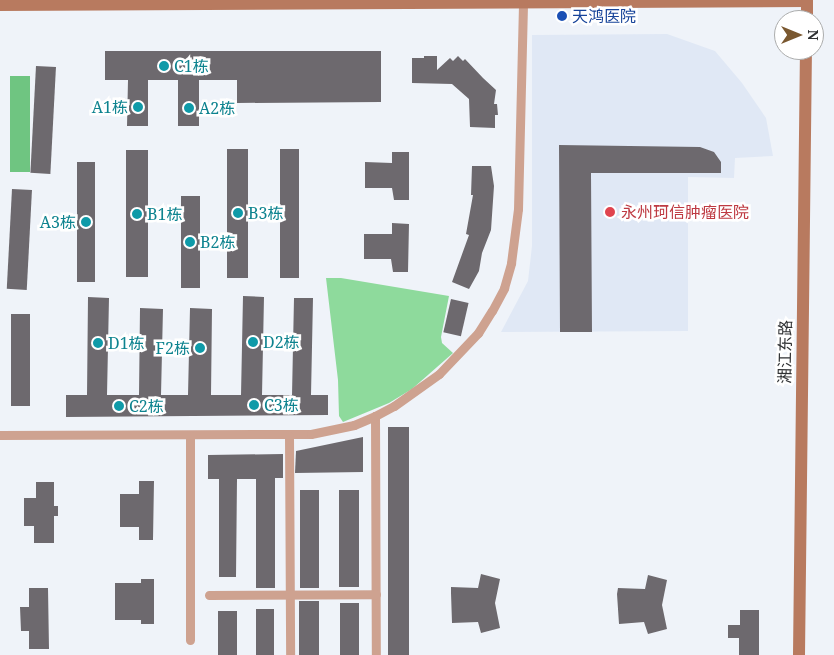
<!DOCTYPE html>
<html>
<head>
<meta charset="utf-8">
<style>
	body { margin:0 }
	#map { position:relative; width:834px; height:655px; overflow:hidden; background:#eff3f9; font-family:"Noto Serif","Noto Sans SC",serif }
	div>[style] { position:absolute }
	[style*='--x'] { left:calc(var(--x)*1px); top:calc(var(--y)*1px); width:calc(var(--w)*1px); rotate:calc(var(--a)*1deg) }
	.built>* { inset:0; background:#e0e8f5 }
	.green>* { inset:0; background:#8eda9c }
	.forest>* { inset:0; background:#6fc581; transform-origin:0 0 }
	.building>* { inset:0; background:#6d696e; transform-origin:0 0 }
	.minor>* { height:9px; margin:-4.5px; padding:0 4.5px; transform-origin:4.5px; border-radius:4.5px; background:#cea290 }
	.secondary>* { height:12px; margin:-6px; padding:0 6px; transform-origin:6px; border-radius:6px; background:#b87a5f }
	.dots>* { width:14px; height:14px; translate:-50% -50%; box-sizing:border-box; border:2px solid #fff; border-radius:50% }
	span { translate:-50% -50%; white-space:nowrap; text-align:center; line-height:1.15; -webkit-text-stroke:5px #fff; paint-order:stroke }
	.transit-label { font-size:16px; color:#164399 }
	.left { translate:0 -50%; text-align:left }
	.culture-label { font-size:16px; color:#0d838f }
	.right { translate:-100% -50%; text-align:right }
	.health-label { font-size:16px; color:#be3a42 }
	.street-label { font-size:16px; color:#2f3133 }
	.north { position:absolute; left:774px; top:10px; width:50px; height:50px; box-sizing:border-box; background:#fff; border:1px solid #acadad; border-radius:50%; rotate:90deg; font-size:14px; font-weight:700; line-height:20px; text-align:center; color:#2f3133 }
	.north::after { content:''; display:block; margin:auto; width:18px; height:22px; background:#7a5830; clip-path:polygon(50% 0,100% 100%,50% 72%,0 100%) }
</style>
</head>
<body>
<div id="map">
	<div class="built">
		<div style="clip-path:polygon(667px 34px,715px 51px,742px 83px,766px 118px,773px 156px,735px 158px,734px 178px,688px 177px,688px 331px,501px 332px,528px 281px,532px 246px,532px 35px)"></div>
	</div>
	<div class="green">
		<div style="clip-path:polygon(326px 278px,341px 278px,449px 296px,441px 337px,442px 343px,453px 353px,412px 389px,389px 403px,343px 422px,339px 416px,338px 380px)"></div>
	</div>
	<div class="forest">
		<div style="left:10px;top:76px;width:20px;height:96px"></div>
	</div>
	<div class="building">
		<div style="clip-path:polygon(105px 51px,381px 51px,381px 102px,237px 103px,237px 80px,199px 80px,199px 126px,178px 126px,178px 80px,148px 80px,148px 126px,127px 126px,128px 80px,105px 80px)"></div>
		<div style="clip-path:polygon(424px 56px,437px 56px,437px 70px,450px 58px,453px 61px,458px 56px,463px 61px,465px 59px,483px 78px,496px 90px,494px 104px,497px 104px,498px 115px,495px 115px,495px 128px,470px 127px,469px 99px,452px 84px,412px 83px,412px 58px,424px 58px)"></div>
		<div style="left:36px;top:66px;width:20px;height:107px;rotate:3deg"></div>
		<div style="clip-path:polygon(559px 145px,700px 147px,714px 152px,721px 162px,721px 173px,591px 173px,592px 332px,560px 332px)"></div>
		<div style="left:227px;top:149px;width:21px;height:129px"></div>
		<div style="left:280px;top:149px;width:19px;height:129px"></div>
		<div style="left:126px;top:150px;width:22px;height:127px"></div>
		<div style="clip-path:polygon(392px 152px,409px 152px,409px 200px,394px 200px,392px 188px,365px 188px,365px 162px,392px 163px)"></div>
		<div style="left:77px;top:162px;width:18px;height:120px"></div>
		<div style="clip-path:polygon(472px 166px,491px 166px,494px 186px,491px 230px,482px 253px,479px 271px,469px 289px,452px 282px,469px 235px,466px 234px,473px 195px,471px 195px)"></div>
		<div style="left:12px;top:189px;width:20px;height:100px;rotate:3deg"></div>
		<div style="left:181px;top:196px;width:19px;height:92px"></div>
		<div style="clip-path:polygon(392px 223px,409px 224px,408px 272px,393px 272px,391px 259px,364px 259px,364px 234px,392px 234px)"></div>
		<div style="clip-path:polygon(243px 296px,264px 297px,262px 395px,292px 395px,294px 298px,313px 298px,311px 395px,328px 395px,328px 415px,66px 417px,66px 395px,87px 395px,88px 297px,109px 298px,107px 395px,139px 395px,140px 308px,163px 309px,161px 395px,188px 395px,190px 308px,212px 309px,211px 395px,241px 395px)"></div>
		<div style="left:451px;top:299px;width:18px;height:34px;rotate:13deg"></div>
		<div style="left:11px;top:314px;width:19px;height:92px"></div>
		<div style="left:388px;top:427px;width:21px;height:228px"></div>
		<div style="clip-path:polygon(363px 437px,363px 472px,295px 473px,296px 451px)"></div>
		<div style="clip-path:polygon(283px 454px,283px 478px,275px 478px,275px 588px,256px 588px,256px 479px,237px 479px,236px 577px,219px 577px,219px 479px,208px 479px,208px 455px)"></div>
		<div style="clip-path:polygon(139px 481px,154px 481px,153px 540px,139px 540px,139px 527px,120px 527px,120px 494px,139px 494px)"></div>
		<div style="clip-path:polygon(36px 482px,54px 482px,54px 506px,58px 506px,58px 516px,54px 516px,54px 543px,34px 543px,34px 526px,24px 526px,24px 498px,36px 498px)"></div>
		<div style="left:300px;top:490px;width:19px;height:98px"></div>
		<div style="left:339px;top:490px;width:20px;height:97px"></div>
		<div style="clip-path:polygon(481px 574px,500px 579px,495px 603px,500px 628px,481px 633px,478px 622px,452px 623px,451px 593px,451px 587px,478px 588px)"></div>
		<div style="clip-path:polygon(648px 575px,667px 580px,662px 605px,667px 629px,648px 634px,644px 622px,619px 624px,617px 594px,618px 588px,645px 589px)"></div>
		<div style="clip-path:polygon(141px 579px,154px 579px,154px 624px,141px 624px,141px 620px,115px 620px,115px 583px,141px 583px)"></div>
		<div style="clip-path:polygon(29px 588px,48px 588px,49px 649px,29px 649px,29px 631px,21px 631px,20px 607px,29px 607px)"></div>
		<div style="left:299px;top:601px;width:20px;height:54px"></div>
		<div style="left:340px;top:603px;width:19px;height:52px"></div>
		<div style="left:256px;top:609px;width:18px;height:46px"></div>
		<div style="clip-path:polygon(740px 610px,759px 610px,759px 655px,739px 655px,739px 638px,728px 638px,728px 625px,740px 625px)"></div>
		<div style="left:218px;top:611px;width:19px;height:44px"></div>
	</div>
	<div class="minor">
		<div style="--x:375;--y:416;--w:239;--a:89.8"></div>
		<div style="--x:0;--y:435;--w:311;--a:-0.2"></div>
		<div style="--x:311;--y:434;--w:44;--a:-11.8"></div>
		<div style="--x:354;--y:425;--w:23;--a:-23"></div>
		<div style="--x:375;--y:416;--w:21;--a:-28"></div>
		<div style="--x:394;--y:406;--w:55;--a:-35.4"></div>
		<div style="--x:439;--y:374;--w:57;--a:-46.4"></div>
		<div style="--x:478;--y:333;--w:26;--a:-58"></div>
		<div style="--x:492;--y:311;--w:26;--a:-62"></div>
		<div style="--x:504;--y:288;--w:26;--a:-74"></div>
		<div style="--x:511;--y:263;--w:54;--a:-82.6"></div>
		<div style="--x:518;--y:209;--w:207;--a:-88.6"></div>
		<div style="--x:289;--y:436;--w:219;--a:89.7"></div>
		<div style="--x:209;--y:595;--w:167;--a:-0.3"></div>
		<div style="--x:190;--y:640;--w:204;--a:-90"></div>
	</div>
	<div class="secondary">
		<div style="--x:0;--y:5;--w:807;--a:-0.28"></div>
		<div style="--x:807;--y:20;--w:20;--a:-90"></div>
		<div style="--x:799;--y:655;--w:605;--a:-89.34"></div>
	</div>
	<div class="dots">
		<div style="left:562px;top:16px;background:#1a4fb4"></div>
		<div style="left:164px;top:66px;background:#0f9aa8"></div>
		<div style="left:138px;top:107px;background:#0f9aa8"></div>
		<div style="left:189px;top:108px;background:#0f9aa8"></div>
		<div style="left:610px;top:212px;background:#e0444e"></div>
		<div style="left:238px;top:213px;background:#0f9aa8"></div>
		<div style="left:137px;top:214px;background:#0f9aa8"></div>
		<div style="left:86px;top:222px;background:#0f9aa8"></div>
		<div style="left:190px;top:242px;background:#0f9aa8"></div>
		<div style="left:253px;top:342px;background:#0f9aa8"></div>
		<div style="left:98px;top:343px;background:#0f9aa8"></div>
		<div style="left:200px;top:348px;background:#0f9aa8"></div>
		<div style="left:254px;top:405px;background:#0f9aa8"></div>
		<div style="left:119px;top:406px;background:#0f9aa8"></div>
	</div>
	<div class="transit-label">
		<span class="left" style="left:572px;top:16px">天鸿医院</span>
	</div>
	<div class="culture-label">
		<span class="left" style="left:174px;top:66px">C1栋</span>
		<span class="right" style="left:128px;top:107px">A1栋</span>
		<span class="left" style="left:199px;top:108px">A2栋</span>
		<span class="left" style="left:248px;top:213px">B3栋</span>
		<span class="left" style="left:147px;top:214px">B1栋</span>
		<span class="right" style="left:76px;top:222px">A3栋</span>
		<span class="left" style="left:200px;top:242px">B2栋</span>
		<span class="left" style="left:263px;top:342px">D2栋</span>
		<span class="left" style="left:108px;top:343px">D1栋</span>
		<span class="right" style="left:190px;top:348px">F2栋</span>
		<span class="left" style="left:264px;top:405px">C3栋</span>
		<span class="left" style="left:129px;top:406px">C2栋</span>
	</div>
	<div class="health-label">
		<span class="left" style="left:621px;top:212px">永州珂信肿瘤医院</span>
	</div>
	<div class="street-label">
		<span style="left:785px;top:352px;rotate:-89deg">湘江东路</span>
	</div>
	<div class="north">N</div>
</div>
</body>
</html>
